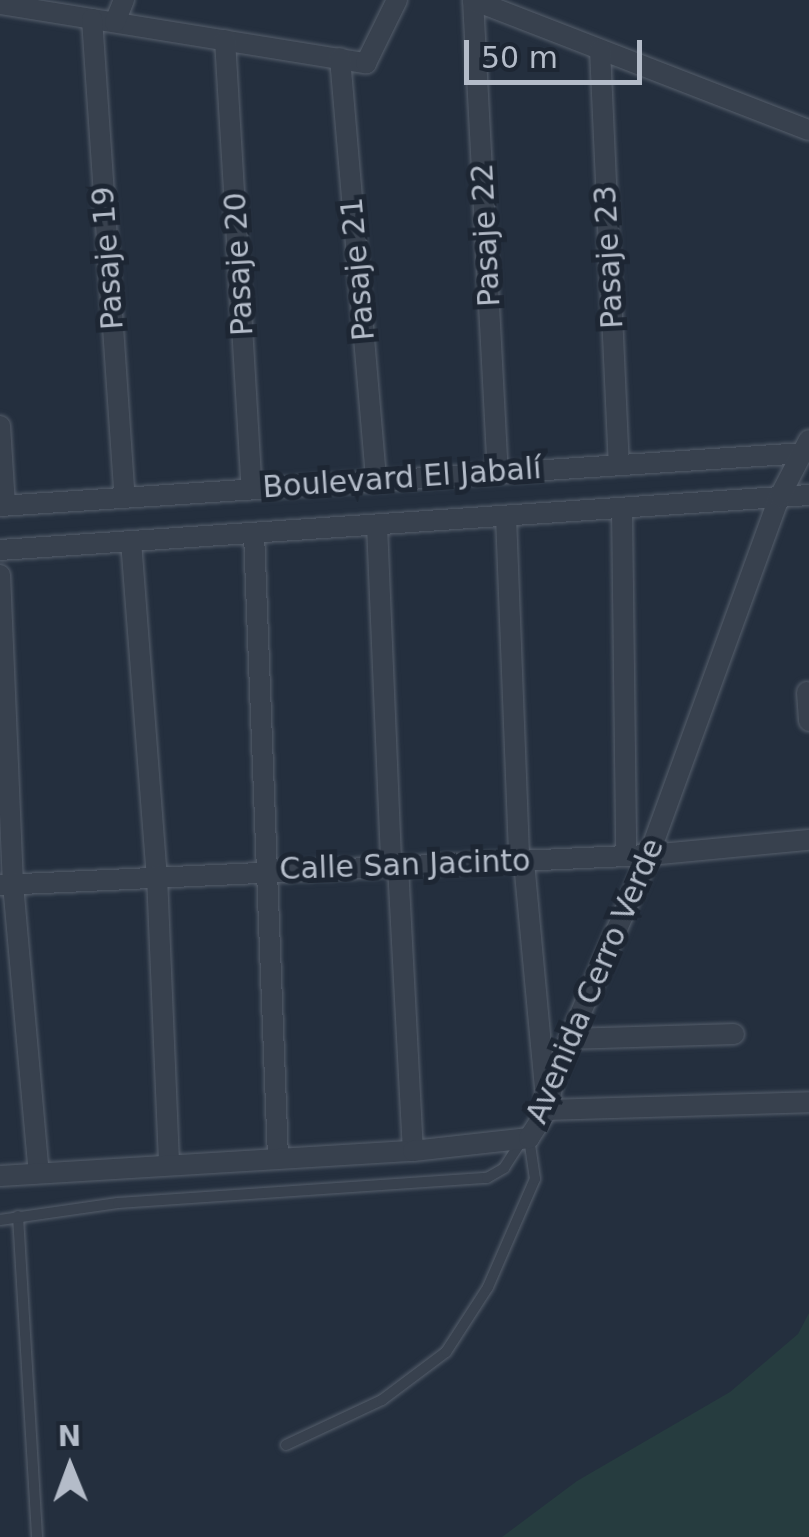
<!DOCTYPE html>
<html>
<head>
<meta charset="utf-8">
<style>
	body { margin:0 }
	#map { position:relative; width:809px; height:1537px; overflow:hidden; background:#242f3e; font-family:"DejaVu Sans",sans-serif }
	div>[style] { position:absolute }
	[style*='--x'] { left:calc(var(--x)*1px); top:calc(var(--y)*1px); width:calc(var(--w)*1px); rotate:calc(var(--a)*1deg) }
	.green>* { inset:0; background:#263c3f }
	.roads { filter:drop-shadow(0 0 2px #565f6c) drop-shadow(0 0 2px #565f6c) }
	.service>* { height:10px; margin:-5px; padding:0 5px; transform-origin:5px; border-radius:5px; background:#38414e }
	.minor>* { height:20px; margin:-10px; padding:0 10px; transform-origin:10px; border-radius:10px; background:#38414e }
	span { translate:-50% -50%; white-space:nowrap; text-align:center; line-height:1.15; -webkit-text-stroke:10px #1d2633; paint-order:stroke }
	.street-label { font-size:30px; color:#b4bcc9 }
	.north { position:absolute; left:20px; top:1417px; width:100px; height:100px; -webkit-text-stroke:8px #1d2633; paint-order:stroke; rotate:359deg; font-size:28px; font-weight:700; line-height:40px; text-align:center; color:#b4bcc9 }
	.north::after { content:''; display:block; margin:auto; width:35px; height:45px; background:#b4bcc9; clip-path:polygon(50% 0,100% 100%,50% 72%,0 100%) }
	.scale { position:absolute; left:464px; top:40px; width:178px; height:45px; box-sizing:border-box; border:5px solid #b4bcc9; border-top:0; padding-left:12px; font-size:30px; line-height:35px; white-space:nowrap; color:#b4bcc9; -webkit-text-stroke:8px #1d2633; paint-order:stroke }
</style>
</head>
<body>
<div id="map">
	<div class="green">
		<div style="clip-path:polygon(809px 1313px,809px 1537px,502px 1537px,577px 1481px,730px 1392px,798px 1334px)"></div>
	</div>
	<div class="roads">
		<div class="service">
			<div style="--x:18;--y:1216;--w:322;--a:86.6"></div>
			<div style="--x:0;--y:1220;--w:119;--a:-8.2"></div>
			<div style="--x:118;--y:1203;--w:370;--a:-3.9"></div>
			<div style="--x:487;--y:1178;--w:20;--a:-30"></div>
			<div style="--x:504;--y:1168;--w:30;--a:-57"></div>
			<div style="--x:286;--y:1445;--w:106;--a:-25.1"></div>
			<div style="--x:382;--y:1400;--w:80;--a:-36.9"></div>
			<div style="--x:446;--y:1352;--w:77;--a:-57.1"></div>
			<div style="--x:488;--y:1287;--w:118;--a:-66.5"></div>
			<div style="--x:535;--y:1179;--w:41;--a:-98.3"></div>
		</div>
		<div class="minor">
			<div style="--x:473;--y:0;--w:472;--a:87"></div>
			<div style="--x:473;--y:0;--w:360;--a:21.2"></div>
			<div style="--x:0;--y:4;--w:371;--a:9.2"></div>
			<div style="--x:366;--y:63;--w:70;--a:-63.8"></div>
			<div style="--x:92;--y:19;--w:479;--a:86.1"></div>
			<div style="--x:115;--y:22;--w:24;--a:-68"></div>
			<div style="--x:225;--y:40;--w:449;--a:86.6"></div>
			<div style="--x:600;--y:50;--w:413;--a:87.4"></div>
			<div style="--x:340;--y:58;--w:425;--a:85.1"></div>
			<div style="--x:0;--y:426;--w:79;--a:86.4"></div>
			<div style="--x:0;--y:506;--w:806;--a:-3.77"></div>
			<div style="--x:622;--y:508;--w:348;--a:89.3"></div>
			<div style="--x:506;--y:516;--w:346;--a:87.8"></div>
			<div style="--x:377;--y:525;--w:341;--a:87.6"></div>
			<div style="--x:254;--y:533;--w:626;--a:87.8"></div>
			<div style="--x:131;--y:541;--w:336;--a:85.6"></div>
			<div style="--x:157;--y:876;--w:289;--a:87.6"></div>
			<div style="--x:0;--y:550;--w:811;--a:-3.89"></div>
			<div style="--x:0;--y:575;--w:309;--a:87.6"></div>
			<div style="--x:13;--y:884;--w:290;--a:84.9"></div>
			<div style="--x:807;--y:692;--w:29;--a:86"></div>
			<div style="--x:524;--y:862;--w:249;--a:84.7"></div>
			<div style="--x:547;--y:1110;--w:262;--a:-1.7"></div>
			<div style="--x:398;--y:866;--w:285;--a:87"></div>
			<div style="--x:0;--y:885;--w:650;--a:-2.65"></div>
			<div style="--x:649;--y:855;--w:161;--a:-5.4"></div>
			<div style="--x:569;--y:1039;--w:165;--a:-1.7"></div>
			<div style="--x:0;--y:1176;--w:414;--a:-3.5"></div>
			<div style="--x:413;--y:1151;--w:117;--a:-6.4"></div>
			<div style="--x:529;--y:1138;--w:33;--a:-57"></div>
			<div style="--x:547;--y:1110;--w:41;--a:-77.3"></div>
			<div style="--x:556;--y:1070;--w:234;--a:-66.6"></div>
			<div style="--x:649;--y:855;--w:382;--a:-70"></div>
			<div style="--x:780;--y:496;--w:63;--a:-62.6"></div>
		</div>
	</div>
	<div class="street-label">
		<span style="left:486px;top:235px;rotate:-93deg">Pasaje 22</span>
		<span style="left:609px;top:257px;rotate:-93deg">Pasaje 23</span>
		<span style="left:108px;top:258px;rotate:-94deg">Pasaje 19</span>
		<span style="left:239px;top:264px;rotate:-93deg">Pasaje 20</span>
		<span style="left:358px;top:269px;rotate:-95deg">Pasaje 21</span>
		<span style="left:402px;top:478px;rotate:-4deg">Boulevard El Jabalí</span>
		<span style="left:405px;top:865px;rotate:-2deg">Calle San Jacinto</span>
		<span style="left:595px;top:981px;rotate:-67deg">Avenida Cerro Verde</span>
	</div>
	<div class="north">N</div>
	<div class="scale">50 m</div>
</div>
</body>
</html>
